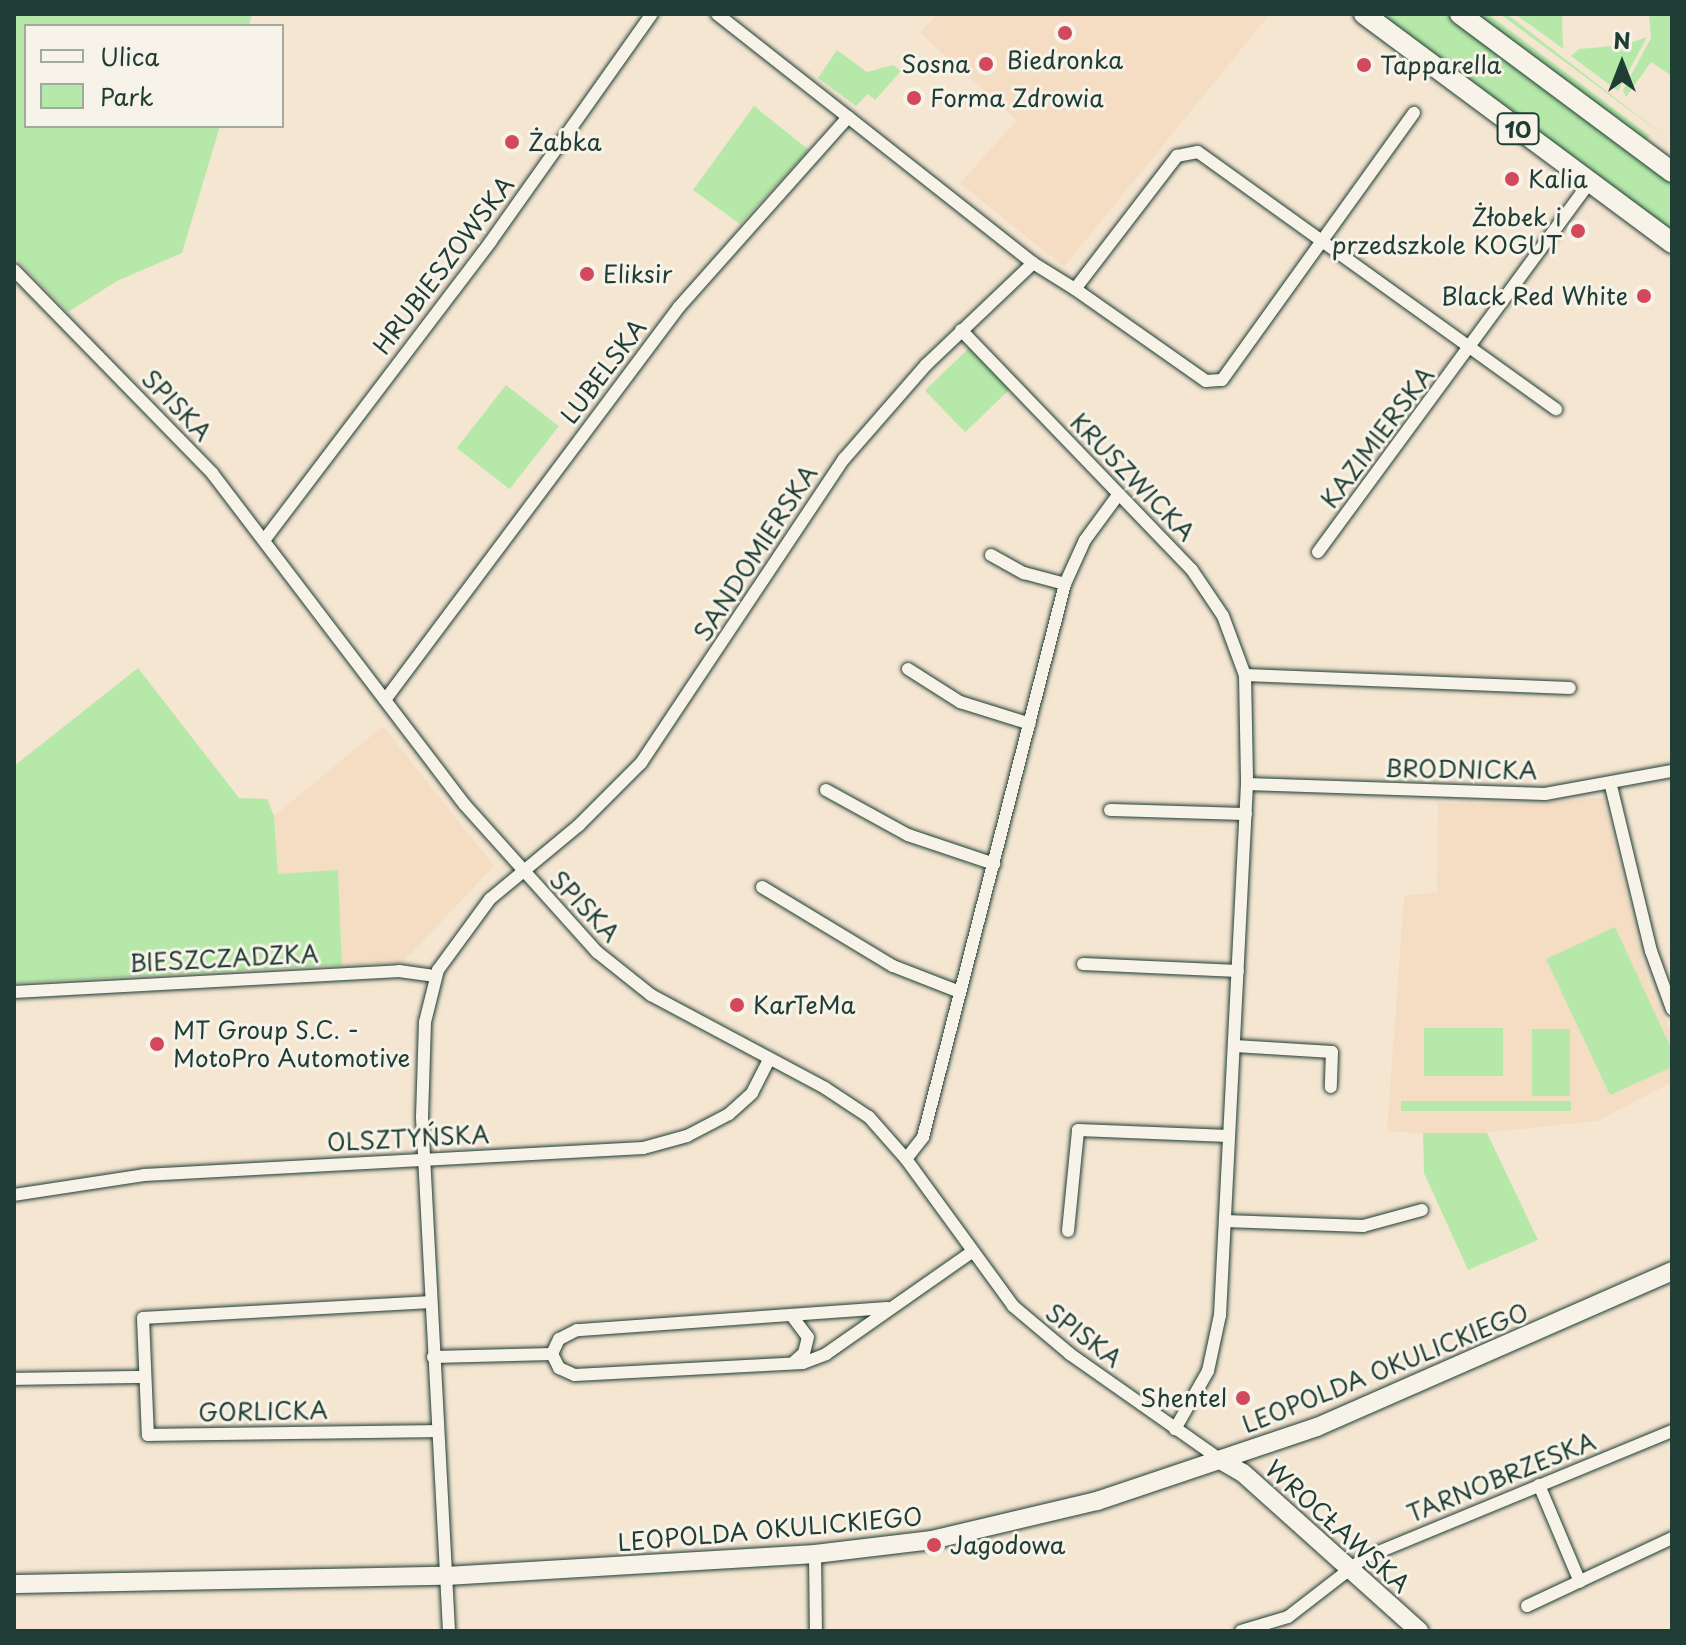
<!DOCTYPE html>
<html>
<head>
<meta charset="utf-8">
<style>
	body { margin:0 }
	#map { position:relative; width:1686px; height:1645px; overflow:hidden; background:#f5e6d2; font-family:"Playpen Sans",sans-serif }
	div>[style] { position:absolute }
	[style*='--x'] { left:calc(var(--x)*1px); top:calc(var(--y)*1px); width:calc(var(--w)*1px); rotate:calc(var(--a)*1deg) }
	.built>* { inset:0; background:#f4ddc3 }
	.green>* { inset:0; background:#b6e9a9; transform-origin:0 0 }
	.roads { filter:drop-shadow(0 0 2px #1f3d34) drop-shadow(0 0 2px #1f3d34) }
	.street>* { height:12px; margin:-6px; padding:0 6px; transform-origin:6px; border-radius:6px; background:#f7f3e8 }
	.secondary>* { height:18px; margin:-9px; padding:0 9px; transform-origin:9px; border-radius:9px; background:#f7f3e8 }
	.primary>* { height:20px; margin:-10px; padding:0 10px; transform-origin:10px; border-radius:10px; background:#f7f3e8 }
	.dots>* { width:22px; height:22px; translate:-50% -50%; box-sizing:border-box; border:4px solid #f7f3e8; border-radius:50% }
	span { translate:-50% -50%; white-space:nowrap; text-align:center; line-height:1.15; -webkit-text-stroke:6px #f7f3e8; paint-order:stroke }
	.shield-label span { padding:2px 6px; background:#f7f3e8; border:2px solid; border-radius:6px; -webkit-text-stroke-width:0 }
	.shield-label { font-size:22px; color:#1f3d34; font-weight:700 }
	.poi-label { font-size:24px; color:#1f3d34 }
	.right { translate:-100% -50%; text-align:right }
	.left { translate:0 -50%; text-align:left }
	.street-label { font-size:24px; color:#1f3d34 }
	.frame { position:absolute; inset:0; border:16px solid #1f3d34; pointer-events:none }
	.legend { position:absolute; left:24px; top:24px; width:260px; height:104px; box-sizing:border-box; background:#f7f3e8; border:2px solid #a1aaa0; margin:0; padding:10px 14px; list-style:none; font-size:24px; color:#1f3d34 }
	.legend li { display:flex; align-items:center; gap:16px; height:40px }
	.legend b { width:40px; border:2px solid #a1aaa0 }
	.north { position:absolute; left:1582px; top:24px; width:80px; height:80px; -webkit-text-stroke:6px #f7f3e8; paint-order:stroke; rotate:0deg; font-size:22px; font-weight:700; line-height:32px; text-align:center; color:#1f3d34 }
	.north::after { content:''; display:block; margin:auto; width:28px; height:36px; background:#1f3d34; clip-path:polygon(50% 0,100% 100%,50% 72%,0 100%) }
</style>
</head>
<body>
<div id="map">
	<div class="built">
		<div style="clip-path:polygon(937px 14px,1270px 14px,1064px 267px,960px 183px,1017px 120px,920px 33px)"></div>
		<div style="clip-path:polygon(383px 726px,494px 866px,403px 962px,342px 965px,338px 871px,278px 874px,274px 816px)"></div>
		<div style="clip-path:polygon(1603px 798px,1649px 986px,1672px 1034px,1672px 1082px,1597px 1121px,1457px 1136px,1387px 1131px,1404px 896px,1437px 892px,1438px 803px,1521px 804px)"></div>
	</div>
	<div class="green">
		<div style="clip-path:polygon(14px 14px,252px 14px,249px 26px,26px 26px,26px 126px,220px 126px,182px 253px,117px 281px,68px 312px,14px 257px)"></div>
		<div style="clip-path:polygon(1377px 14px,1447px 14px,1672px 181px,1672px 232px)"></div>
		<div style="clip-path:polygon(1475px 14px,1488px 14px,1650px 136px,1646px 141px)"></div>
		<div style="clip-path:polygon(1500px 14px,1507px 14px,1672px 142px,1584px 76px)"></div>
		<div style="clip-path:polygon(1515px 14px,1562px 14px,1563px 49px,1554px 42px)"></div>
		<div style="clip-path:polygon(1649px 14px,1672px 14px,1672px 76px,1651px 62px,1626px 97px,1623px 90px,1651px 38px)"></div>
		<div style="clip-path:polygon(1647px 37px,1618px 91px,1571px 56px,1579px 49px,1624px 45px)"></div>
		<div style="clip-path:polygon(837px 50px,867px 72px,893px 65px,901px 71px,875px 100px,868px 94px,856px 106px,818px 78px)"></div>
		<div style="clip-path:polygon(754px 106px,809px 150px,740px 224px,693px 190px)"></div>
		<div style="left:971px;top:346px;width:58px;height:64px;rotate:46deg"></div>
		<div style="left:506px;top:385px;width:67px;height:80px;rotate:38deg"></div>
		<div style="clip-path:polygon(138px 668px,239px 798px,267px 799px,274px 816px,278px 874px,338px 870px,342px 965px,14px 983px,14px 766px)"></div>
		<div style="clip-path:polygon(1615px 927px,1672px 1050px,1672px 1067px,1610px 1095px,1546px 959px)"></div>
		<div style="left:1503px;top:1028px;width:48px;height:79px;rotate:90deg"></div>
		<div style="left:1532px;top:1029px;width:38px;height:67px"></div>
		<div style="left:1571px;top:1101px;width:10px;height:170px;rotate:90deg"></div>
		<div style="clip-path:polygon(1423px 1133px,1487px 1133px,1538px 1240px,1468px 1270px,1424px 1173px)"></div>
	</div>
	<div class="roads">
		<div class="street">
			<div style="--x:717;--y:14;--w:167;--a:38.2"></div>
			<div style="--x:14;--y:270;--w:284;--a:45.7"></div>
			<div style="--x:212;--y:473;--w:417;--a:52.7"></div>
			<div style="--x:465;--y:805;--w:198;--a:48.1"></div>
			<div style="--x:597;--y:952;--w:69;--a:38.5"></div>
			<div style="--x:651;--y:995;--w:197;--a:28.1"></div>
			<div style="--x:825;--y:1088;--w:53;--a:33.4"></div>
			<div style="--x:869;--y:1117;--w:56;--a:48.6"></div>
			<div style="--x:906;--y:1159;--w:182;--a:53.9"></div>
			<div style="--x:1013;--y:1306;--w:75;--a:40.1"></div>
			<div style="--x:1070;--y:1354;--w:186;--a:35.1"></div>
			<div style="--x:1075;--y:289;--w:160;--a:35.1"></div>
			<div style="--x:1206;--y:381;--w:16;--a:-4"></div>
			<div style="--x:1222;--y:380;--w:329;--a:-54.3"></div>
			<div style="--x:961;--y:330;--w:333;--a:46.1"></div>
			<div style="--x:1192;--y:570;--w:55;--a:56"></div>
			<div style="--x:1223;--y:616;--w:63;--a:69.6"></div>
			<div style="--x:1245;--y:675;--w:109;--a:88.9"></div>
			<div style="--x:1247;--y:784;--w:532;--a:92.91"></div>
			<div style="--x:1220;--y:1315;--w:57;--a:102.1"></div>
			<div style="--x:1208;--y:1371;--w:67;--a:119.6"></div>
			<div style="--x:265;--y:539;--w:374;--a:-52.8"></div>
			<div style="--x:491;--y:241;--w:278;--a:-54.7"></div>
			<div style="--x:1318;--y:552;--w:459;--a:-53.7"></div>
			<div style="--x:991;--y:555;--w:38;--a:29"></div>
			<div style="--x:1024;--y:573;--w:42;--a:15"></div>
			<div style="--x:908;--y:669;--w:62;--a:32.4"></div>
			<div style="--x:960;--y:702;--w:73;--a:17.4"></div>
			<div style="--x:1245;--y:675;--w:325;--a:2.3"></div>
			<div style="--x:385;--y:700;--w:491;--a:-53.2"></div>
			<div style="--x:679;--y:307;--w:254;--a:-48.3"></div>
			<div style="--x:848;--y:117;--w:236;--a:38.3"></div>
			<div style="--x:1033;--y:263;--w:49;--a:31.8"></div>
			<div style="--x:1075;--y:289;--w:168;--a:-52.5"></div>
			<div style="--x:1177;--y:156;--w:21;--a:-11"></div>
			<div style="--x:1198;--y:152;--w:441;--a:35.7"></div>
			<div style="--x:1247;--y:784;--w:298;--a:1.9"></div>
			<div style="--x:1545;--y:794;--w:129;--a:-10.3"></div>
			<div style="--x:1611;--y:786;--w:170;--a:76.4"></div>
			<div style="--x:1651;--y:951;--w:62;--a:70.1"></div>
			<div style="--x:826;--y:790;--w:94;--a:28.8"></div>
			<div style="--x:908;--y:835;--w:91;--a:18.6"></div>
			<div style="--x:1110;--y:810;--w:136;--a:1.7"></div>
			<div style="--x:762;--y:887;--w:153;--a:31.1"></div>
			<div style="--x:893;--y:966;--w:72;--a:21.2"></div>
			<div style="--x:1083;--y:964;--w:155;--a:2.6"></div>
			<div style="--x:14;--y:992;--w:386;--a:-3.1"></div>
			<div style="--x:399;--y:971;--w:37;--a:8"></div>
			<div style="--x:1235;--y:1046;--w:97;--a:3.5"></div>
			<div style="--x:1332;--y:1052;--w:35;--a:92"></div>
			<div style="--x:906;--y:1159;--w:28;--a:-52"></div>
			<div style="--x:923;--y:1137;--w:571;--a:-75.6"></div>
			<div style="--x:1065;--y:584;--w:48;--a:-65.6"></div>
			<div style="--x:1085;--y:540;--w:56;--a:-53.7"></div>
			<div style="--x:14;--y:1195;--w:132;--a:-8.7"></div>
			<div style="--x:144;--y:1175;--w:500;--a:-3.1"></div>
			<div style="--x:643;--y:1148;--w:46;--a:-15.3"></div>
			<div style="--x:687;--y:1136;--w:47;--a:-27.6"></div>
			<div style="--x:729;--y:1114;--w:31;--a:-42"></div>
			<div style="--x:752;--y:1093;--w:38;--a:-63"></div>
			<div style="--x:1225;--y:1221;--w:138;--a:2.1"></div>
			<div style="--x:1363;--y:1226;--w:61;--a:-15.2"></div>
			<div style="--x:1068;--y:1231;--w:101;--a:-84.3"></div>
			<div style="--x:1078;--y:1130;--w:151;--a:2.3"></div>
			<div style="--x:430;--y:1302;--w:287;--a:176.8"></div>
			<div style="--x:143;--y:1318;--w:117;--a:87.6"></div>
			<div style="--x:148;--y:1435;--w:289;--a:-0.8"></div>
			<div style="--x:887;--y:1308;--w:311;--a:175.9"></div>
			<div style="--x:577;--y:1330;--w:20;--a:153"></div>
			<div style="--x:559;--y:1339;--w:17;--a:115"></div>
			<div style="--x:552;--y:1354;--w:16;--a:63"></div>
			<div style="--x:559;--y:1368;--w:17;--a:24"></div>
			<div style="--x:575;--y:1375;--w:228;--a:-3"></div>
			<div style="--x:803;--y:1363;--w:25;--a:-21"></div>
			<div style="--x:826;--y:1354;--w:176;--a:-35"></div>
			<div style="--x:792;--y:1316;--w:26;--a:53"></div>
			<div style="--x:808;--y:1337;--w:16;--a:104"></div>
			<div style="--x:804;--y:1353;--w:13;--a:138"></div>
			<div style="--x:433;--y:1357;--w:119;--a:-1.4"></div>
			<div style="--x:14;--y:1379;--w:131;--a:-0.9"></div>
			<div style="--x:1539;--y:1485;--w:105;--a:67.1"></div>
			<div style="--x:815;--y:1554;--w:77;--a:89.3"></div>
			<div style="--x:1527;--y:1606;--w:160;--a:-25.1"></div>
			<div style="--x:449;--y:1631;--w:515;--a:-93.01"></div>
			<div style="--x:422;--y:1117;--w:95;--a:-88.2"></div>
			<div style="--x:425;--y:1022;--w:54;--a:-76"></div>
			<div style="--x:438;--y:970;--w:88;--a:-53.8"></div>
			<div style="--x:490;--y:899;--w:116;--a:-39.7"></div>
			<div style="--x:579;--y:825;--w:88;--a:-45"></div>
			<div style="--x:641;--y:763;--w:366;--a:-56.3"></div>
			<div style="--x:844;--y:459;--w:125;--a:-48.9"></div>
			<div style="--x:926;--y:365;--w:148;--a:-43.6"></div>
			<div style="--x:1241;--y:1631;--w:49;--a:-16.6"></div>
			<div style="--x:1288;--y:1617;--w:96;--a:-37.8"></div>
			<div style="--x:1364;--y:1558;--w:333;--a:-22.4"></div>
		</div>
		<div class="secondary">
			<div style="--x:1222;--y:1461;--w:24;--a:30"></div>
			<div style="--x:1243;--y:1473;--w:237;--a:41.9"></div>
			<div style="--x:14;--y:1584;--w:432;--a:-1.1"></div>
			<div style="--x:446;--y:1576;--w:370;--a:-3.4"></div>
			<div style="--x:815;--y:1554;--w:118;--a:-6.8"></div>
			<div style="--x:932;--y:1540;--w:170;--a:-13.3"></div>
			<div style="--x:1097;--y:1501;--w:232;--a:-18.6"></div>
			<div style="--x:1317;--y:1427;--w:388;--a:-23.7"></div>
		</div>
		<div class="primary">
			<div style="--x:1364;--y:14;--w:384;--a:36.6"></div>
			<div style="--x:1460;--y:14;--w:264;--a:36.7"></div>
		</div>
	</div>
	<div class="dots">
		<div style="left:1065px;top:33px;background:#d1495b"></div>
		<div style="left:986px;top:64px;background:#d1495b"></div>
		<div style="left:1364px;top:65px;background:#d1495b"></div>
		<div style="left:914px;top:98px;background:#d1495b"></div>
		<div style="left:512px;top:142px;background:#d1495b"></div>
		<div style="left:1512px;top:179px;background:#d1495b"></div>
		<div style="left:1578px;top:231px;background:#d1495b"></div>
		<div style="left:587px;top:274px;background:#d1495b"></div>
		<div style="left:1644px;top:296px;background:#d1495b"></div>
		<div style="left:737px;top:1005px;background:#d1495b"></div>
		<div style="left:157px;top:1044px;background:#d1495b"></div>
		<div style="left:1243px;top:1398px;background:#d1495b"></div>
		<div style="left:934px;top:1545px;background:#d1495b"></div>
	</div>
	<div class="shield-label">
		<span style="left:1518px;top:129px">10</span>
	</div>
	<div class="poi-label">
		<span style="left:1065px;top:60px">Biedronka</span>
		<span class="right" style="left:970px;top:64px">Sosna</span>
		<span class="left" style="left:1380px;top:65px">Tapparella</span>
		<span class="left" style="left:930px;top:98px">Forma Zdrowia</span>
		<span class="left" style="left:528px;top:142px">Żabka</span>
		<span class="left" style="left:1528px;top:179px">Kalia</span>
		<span class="right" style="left:1562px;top:231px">Żłobek i<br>przedszkole KOGUT</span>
		<span class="left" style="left:603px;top:274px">Eliksir</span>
		<span class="right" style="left:1628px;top:296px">Black Red White</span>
		<span class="left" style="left:753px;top:1005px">KarTeMa</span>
		<span class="left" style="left:173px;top:1044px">MT Group S.C. -<br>MotoPro Automotive</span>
		<span class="right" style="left:1227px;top:1398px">Shentel</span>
		<span class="left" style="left:950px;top:1545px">Jagodowa</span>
	</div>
	<div class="street-label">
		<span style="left:443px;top:265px;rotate:-53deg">HRUBIESZOWSKA</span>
		<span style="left:603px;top:371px;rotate:-53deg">LUBELSKA</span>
		<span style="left:177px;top:405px;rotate:46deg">SPISKA</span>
		<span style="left:1377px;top:437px;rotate:-53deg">KAZIMIERSKA</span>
		<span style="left:1133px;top:477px;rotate:46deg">KRUSZWICKA</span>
		<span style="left:755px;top:553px;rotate:-57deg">SANDOMIERSKA</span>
		<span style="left:1461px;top:769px;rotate:1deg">BRODNICKA</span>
		<span style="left:585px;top:906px;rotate:46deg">SPISKA</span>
		<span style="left:224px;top:958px;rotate:-3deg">BIESZCZADZKA</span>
		<span style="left:408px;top:1138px;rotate:-3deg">OLSZTYŃSKA</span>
		<span style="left:1084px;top:1335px;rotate:37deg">SPISKA</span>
		<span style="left:1385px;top:1368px;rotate:-22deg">LEOPOLDA OKULICKIEGO</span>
		<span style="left:263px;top:1411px;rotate:-1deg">GORLICKA</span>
		<span style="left:1501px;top:1477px;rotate:-22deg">TARNOBRZESKA</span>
		<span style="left:1338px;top:1526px;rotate:42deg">WROCŁAWSKA</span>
		<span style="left:770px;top:1529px;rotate:-5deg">LEOPOLDA OKULICKIEGO</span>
	</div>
	<div class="frame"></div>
	<ul class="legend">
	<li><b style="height:10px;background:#f7f3e8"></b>Ulica</li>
	<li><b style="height:22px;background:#b6e9a9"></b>Park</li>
	</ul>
	<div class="north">N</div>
</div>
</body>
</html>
